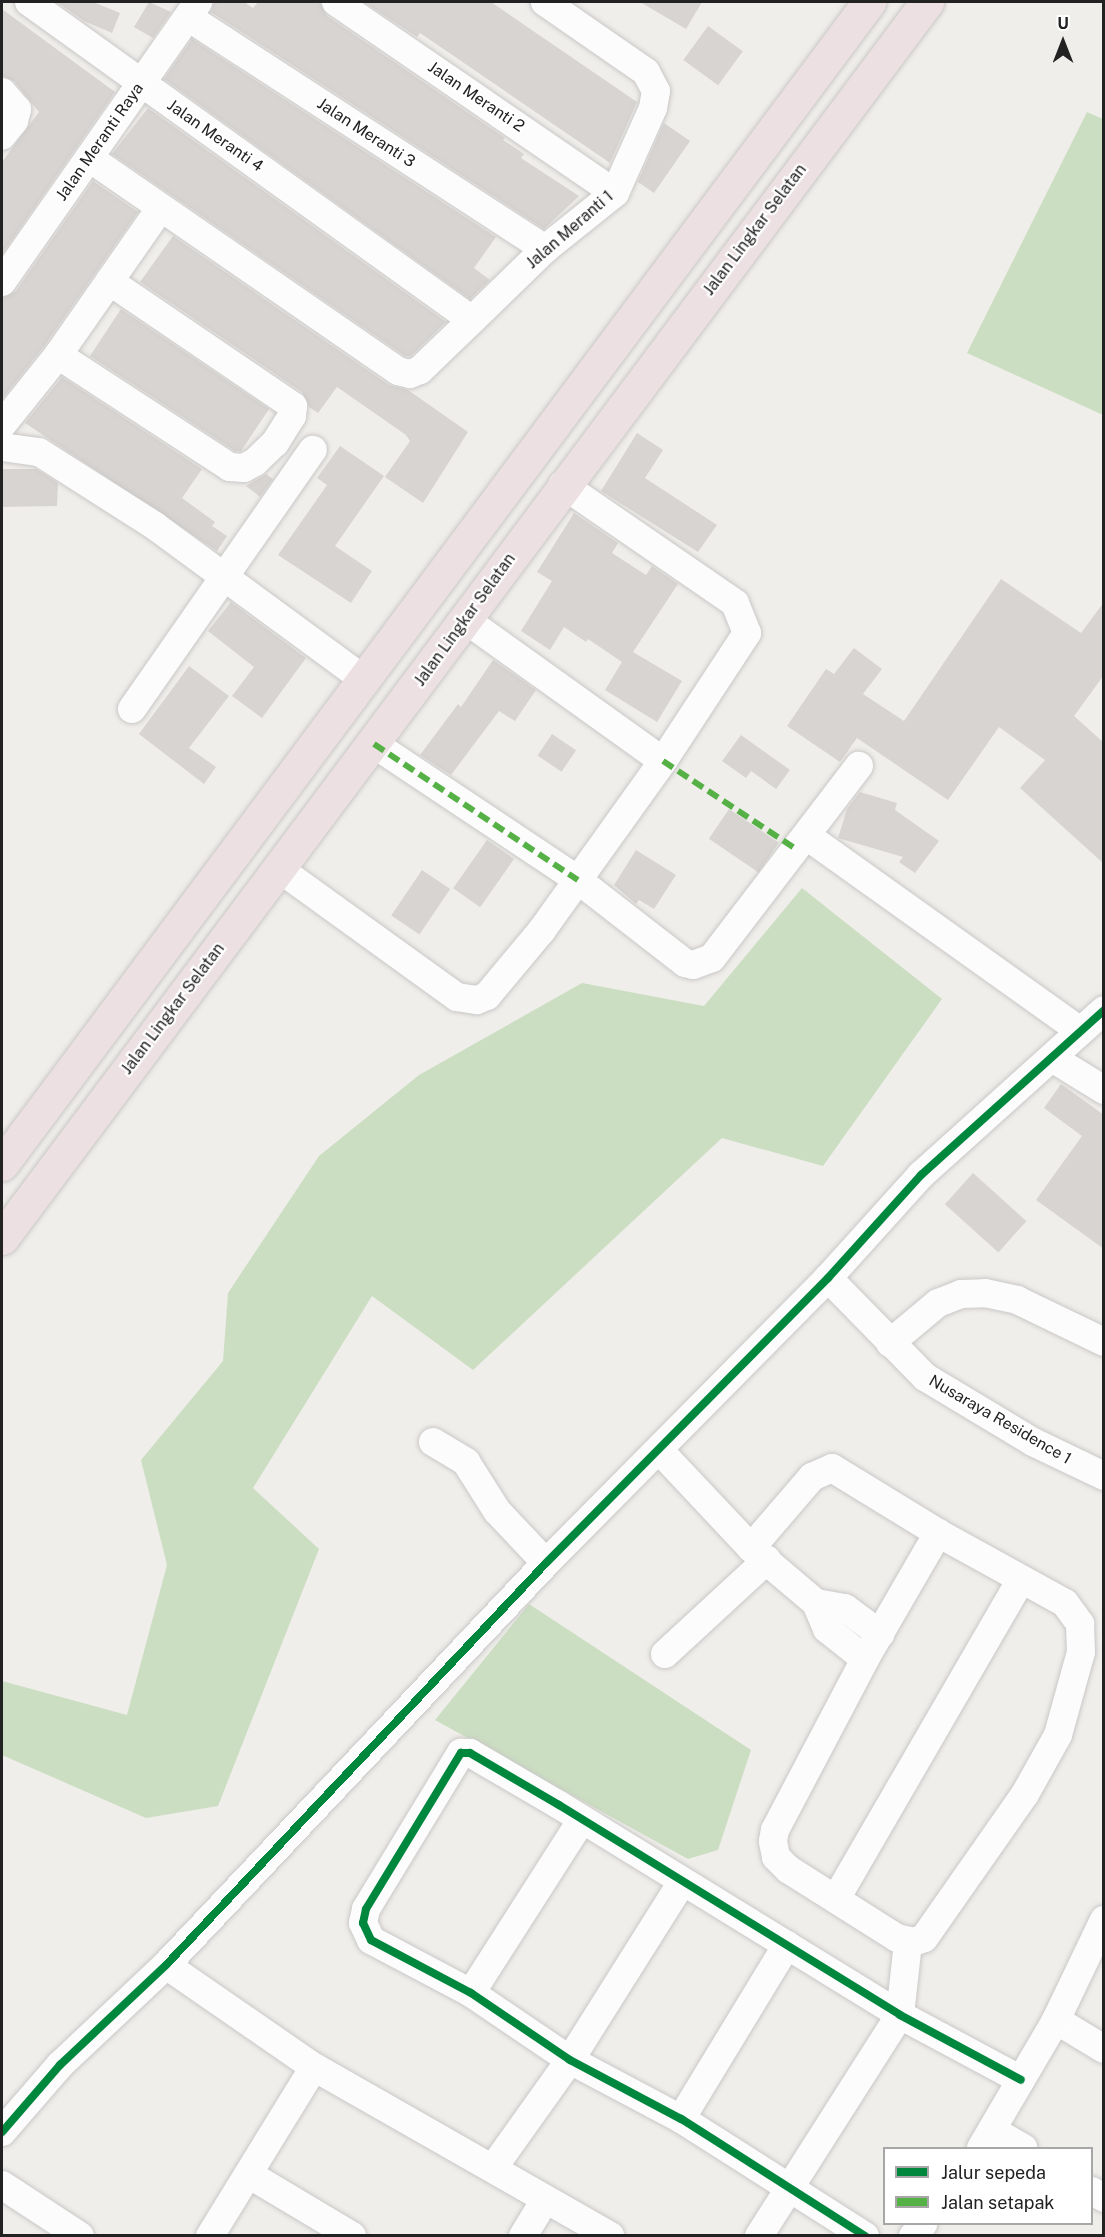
<!DOCTYPE html>
<html>
<head>
<meta charset="utf-8">
<style>
	body { margin:0 }
	#map { position:relative; width:1105px; height:2237px; overflow:hidden; background:#f0eeeb; font-family:"Public Sans",sans-serif }
	div>[style] { position:absolute }
	[style*='--x'] { left:calc(var(--x)*1px); top:calc(var(--y)*1px); width:calc(var(--w)*1px); rotate:calc(var(--a)*1deg) }
	.forest>* { inset:0; background:#cbdec1 }
	.building>* { inset:0; background:#d7d4d2; transform-origin:0 0 }
	.roads { filter:drop-shadow(0 0 2px #c9c8c7) drop-shadow(0 0 2px #c9c8c7) }
	.minor>* { height:28px; margin:-14px; padding:0 14px; transform-origin:14px; border-radius:14px; background:#fdfcfc }
	.highway>* { height:33px; margin:-16.5px; padding:0 16.5px; transform-origin:16.5px; border-radius:16.5px; background:#ece0e2 }
	.quiet>* { height:6px; margin-top:-3px; transform-origin:0; background:repeating-linear-gradient(90deg,#55b145 0 12px,transparent 0 18px) }
	.cycleway>* { height:8px; margin:-4px; padding:0 4px; transform-origin:4px; border-radius:4px; background:#00873e }
	span { translate:-50% -50%; white-space:nowrap; text-align:center; line-height:1.15; -webkit-text-stroke:4.5px #fff; paint-order:stroke }
	.street-label { font-size:16px; color:#222 }
	.frame { position:absolute; inset:0; border:3px solid #222; pointer-events:none }
	.legend { position:absolute; left:883px; top:2147px; width:210px; height:78px; box-sizing:border-box; background:#fff; border:2px solid #a7a7a7; margin:0; padding:8px 10px; list-style:none; font-size:18px; color:#222 }
	.legend li { display:flex; align-items:center; gap:12px; height:30px }
	.legend b { width:30px; border:2px solid #a7a7a7 }
	.north { position:absolute; left:1033px; top:12px; width:60px; height:60px; -webkit-text-stroke:4px #fff; paint-order:stroke; rotate:0deg; font-size:16px; font-weight:700; line-height:24px; text-align:center; color:#222 }
	.north::after { content:''; display:block; margin:auto; width:21px; height:27px; background:#222; clip-path:polygon(50% 0,100% 100%,50% 72%,0 100%) }
</style>
</head>
<body>
<div id="map">
	<div class="forest">
		<div style="clip-path:polygon(1087px 112px,1103px 119px,1103px 415px,967px 353px)"></div>
		<div style="clip-path:polygon(802px 888px,942px 999px,823px 1166px,722px 1138px,473px 1370px,372px 1296px,253px 1488px,319px 1549px,218px 1806px,146px 1818px,2px 1755px,2px 1681px,127px 1715px,167px 1565px,141px 1460px,223px 1361px,228px 1293px,319px 1156px,419px 1075px,582px 983px,704px 1006px)"></div>
		<div style="clip-path:polygon(529px 1604px,751px 1750px,718px 1850px,688px 1859px,435px 1720px)"></div>
	</div>
	<div class="building">
		<div style="clip-path:polygon(57px 2px,93px 2px,120px 13px,112px 33px,84px 21px)"></div>
		<div style="clip-path:polygon(149px 2px,171px 12px,153px 38px,134px 27px)"></div>
		<div style="clip-path:polygon(214px 2px,244px 2px,253px 8px,258px 2px,320px 2px,327px 16px,505px 138px,503px 140px,524px 154px,521px 158px,579px 196px,544px 229px,211px 12px)"></div>
		<div style="clip-path:polygon(364px 2px,491px 2px,637px 102px,610px 163px,420px 33px,417px 37px)"></div>
		<div style="clip-path:polygon(640px 2px,702px 2px,686px 29px)"></div>
		<div style="clip-path:polygon(2px 9px,115px 92px,2px 254px,2px 162px,39px 112px,14px 81px,2px 76px)"></div>
		<div style="left:708px;top:26px;width:43px;height:42px;rotate:36deg"></div>
		<div style="clip-path:polygon(192px 39px,496px 237px,474px 268px,490px 280px,470px 299px,164px 79px)"></div>
		<div style="clip-path:polygon(148px 108px,446px 322px,411px 356px,405px 356px,112px 154px)"></div>
		<div style="clip-path:polygon(664px 123px,690px 141px,654px 193px,638px 182px)"></div>
		<div style="clip-path:polygon(93px 181px,138px 212px,45px 345px,2px 399px,2px 298px,16px 291px)"></div>
		<div style="clip-path:polygon(173px 236px,389px 385px,408px 390px,468px 432px,423px 503px,385px 477px,410px 441px,406px 435px,337px 387px,318px 413px,309px 407px,302px 392px,140px 282px)"></div>
		<div style="clip-path:polygon(121px 309px,269px 409px,241px 451px,235px 451px,90px 356px)"></div>
		<div style="clip-path:polygon(62px 377px,202px 469px,182px 498px,215px 522px,212px 526px,227px 536px,217px 551px,25px 423px)"></div>
		<div style="clip-path:polygon(637px 433px,663px 450px,645px 478px,717px 525px,698px 552px,601px 491px)"></div>
		<div style="clip-path:polygon(340px 446px,384px 476px,335px 546px,372px 571px,351px 603px,278px 555px,327px 485px,317px 478px)"></div>
		<div style="clip-path:polygon(2px 469px,36px 469px,58px 483px,57px 506px,2px 507px)"></div>
		<div style="clip-path:polygon(266px 474px,273px 479px,260px 497px,246px 486px)"></div>
		<div style="clip-path:polygon(574px 513px,618px 543px,612px 553px,646px 575px,652px 566px,678px 584px,633px 652px,682px 681px,657px 722px,605px 690px,622px 662px,588px 639px,586px 642px,564px 627px,550px 650px,521px 631px,552px 581px,537px 572px)"></div>
		<div style="clip-path:polygon(1001px 579px,1081px 633px,1104px 602px,1104px 675px,1074px 716px,1104px 743px,1104px 864px,1020px 788px,1045px 760px,999px 727px,948px 800px,857px 738px,840px 762px,787px 726px,826px 669px,834px 674px,854px 648px,882px 669px,863px 694px,904px 721px)"></div>
		<div style="clip-path:polygon(231px 602px,306px 658px,262px 718px,232px 696px,254px 667px,208px 631px)"></div>
		<div style="clip-path:polygon(493px 660px,536px 690px,515px 721px,499px 711px,451px 775px,420px 755px,458px 704px,461px 707px)"></div>
		<div style="clip-path:polygon(189px 666px,229px 696px,189px 748px,216px 767px,204px 784px,139px 734px)"></div>
		<div style="left:552px;top:734px;width:29px;height:26px;rotate:34deg"></div>
		<div style="clip-path:polygon(741px 735px,790px 770px,776px 789px,751px 771px,746px 778px,722px 761px)"></div>
		<div style="clip-path:polygon(860px 792px,897px 803px,895px 810px,939px 841px,915px 873px,899px 862px,903px 857px,838px 838px,847px 809px)"></div>
		<div style="left:729px;top:809px;width:60px;height:36px;rotate:34deg"></div>
		<div style="left:487px;top:840px;width:33px;height:59px;rotate:35deg"></div>
		<div style="clip-path:polygon(636px 850px,676px 875px,654px 909px,639px 900px,636px 904px,614px 885px)"></div>
		<div style="left:422px;top:870px;width:34px;height:55px;rotate:34deg"></div>
		<div style="clip-path:polygon(1061px 1084px,1104px 1115px,1104px 1249px,1036px 1200px,1082px 1136px,1044px 1108px)"></div>
		<div style="left:973px;top:1173px;width:72px;height:42px;rotate:42deg"></div>
	</div>
	<div class="roads">
		<div class="minor">
			<div style="--x:29;--y:2;--w:545;--a:35.67"></div>
			<div style="--x:472;--y:320;--w:72;--a:136.1"></div>
			<div style="--x:420;--y:370;--w:11;--a:158"></div>
			<div style="--x:410;--y:374;--w:12;--a:-166"></div>
			<div style="--x:398;--y:371;--w:375;--a:-145.4"></div>
			<div style="--x:336;--y:2;--w:338;--a:34.4"></div>
			<div style="--x:188;--y:17;--w:426;--a:33"></div>
			<div style="--x:2;--y:92;--w:23;--a:49"></div>
			<div style="--x:17;--y:109;--w:12;--a:104"></div>
			<div style="--x:14;--y:121;--w:19;--a:129"></div>
			<div style="--x:2;--y:282;--w:342;--a:-55"></div>
			<div style="--x:472;--y:320;--w:102;--a:-44.2"></div>
			<div style="--x:545;--y:249;--w:90;--a:-38.7"></div>
			<div style="--x:615;--y:193;--w:93;--a:-65.9"></div>
			<div style="--x:653;--y:108;--w:17;--a:-80"></div>
			<div style="--x:656;--y:91;--w:21;--a:-118"></div>
			<div style="--x:646;--y:72;--w:123;--a:-145.3"></div>
			<div style="--x:58;--y:355;--w:205;--a:33.1"></div>
			<div style="--x:230;--y:467;--w:14;--a:4"></div>
			<div style="--x:244;--y:468;--w:13;--a:-29"></div>
			<div style="--x:255;--y:462;--w:28;--a:-44"></div>
			<div style="--x:275;--y:443;--w:32;--a:-58"></div>
			<div style="--x:292;--y:416;--w:10;--a:-84"></div>
			<div style="--x:293;--y:406;--w:222;--a:-145.8"></div>
			<div style="--x:2;--y:425;--w:90;--a:-51.3"></div>
			<div style="--x:58;--y:355;--w:178;--a:-55.1"></div>
			<div style="--x:2;--y:447;--w:37;--a:8"></div>
			<div style="--x:39;--y:452;--w:138;--a:32.5"></div>
			<div style="--x:155;--y:526;--w:258;--a:36.3"></div>
			<div style="--x:466;--y:620;--w:242;--a:35.6"></div>
			<div style="--x:132;--y:709;--w:316;--a:-55.1"></div>
			<div style="--x:374;--y:744;--w:245;--a:33.7"></div>
			<div style="--x:578;--y:880;--w:135;--a:37.8"></div>
			<div style="--x:685;--y:963;--w:8;--a:14"></div>
			<div style="--x:693;--y:965;--w:20;--a:-20"></div>
			<div style="--x:712;--y:958;--w:242;--a:-52.6"></div>
			<div style="--x:807;--y:836;--w:335;--a:35.5"></div>
			<div style="--x:278;--y:868;--w:221;--a:35.8"></div>
			<div style="--x:457;--y:997;--w:20;--a:9"></div>
			<div style="--x:477;--y:1000;--w:11;--a:-22"></div>
			<div style="--x:487;--y:996;--w:86;--a:-50.2"></div>
			<div style="--x:542;--y:930;--w:208;--a:-54.4"></div>
			<div style="--x:663;--y:761;--w:153;--a:-56.7"></div>
			<div style="--x:747;--y:633;--w:32;--a:-112"></div>
			<div style="--x:735;--y:603;--w:209;--a:-145.5"></div>
			<div style="--x:1052;--y:1058;--w:61;--a:31.6"></div>
			<div style="--x:828;--y:1278;--w:139;--a:45.6"></div>
			<div style="--x:925;--y:1377;--w:126;--a:31"></div>
			<div style="--x:1033;--y:1442;--w:79;--a:25.6"></div>
			<div style="--x:890;--y:1343;--w:62;--a:-39.8"></div>
			<div style="--x:938;--y:1303;--w:25;--a:-21"></div>
			<div style="--x:961;--y:1294;--w:24;--a:-2"></div>
			<div style="--x:985;--y:1293;--w:33;--a:12"></div>
			<div style="--x:1017;--y:1300;--w:97;--a:25.8"></div>
			<div style="--x:433;--y:1442;--w:39;--a:31"></div>
			<div style="--x:466;--y:1462;--w:58;--a:57.7"></div>
			<div style="--x:497;--y:1511;--w:71;--a:46.7"></div>
			<div style="--x:660;--y:1451;--w:133;--a:46.8"></div>
			<div style="--x:751;--y:1548;--w:85;--a:40.2"></div>
			<div style="--x:816;--y:1603;--w:28;--a:67"></div>
			<div style="--x:827;--y:1629;--w:48;--a:38.3"></div>
			<div style="--x:751;--y:1548;--w:94;--a:-49.3"></div>
			<div style="--x:812;--y:1477;--w:22;--a:-24"></div>
			<div style="--x:832;--y:1468;--w:124;--a:31.5"></div>
			<div style="--x:938;--y:1533;--w:145;--a:28.9"></div>
			<div style="--x:1065;--y:1603;--w:26;--a:54"></div>
			<div style="--x:1080;--y:1624;--w:28;--a:88"></div>
			<div style="--x:1081;--y:1652;--w:86;--a:105.5"></div>
			<div style="--x:1058;--y:1735;--w:68;--a:119.2"></div>
			<div style="--x:1025;--y:1794;--w:176;--a:125"></div>
			<div style="--x:924;--y:1938;--w:11;--a:158"></div>
			<div style="--x:914;--y:1942;--w:17;--a:-167"></div>
			<div style="--x:897;--y:1938;--w:129;--a:-147.7"></div>
			<div style="--x:788;--y:1869;--w:17;--a:-135"></div>
			<div style="--x:776;--y:1857;--w:16;--a:-101"></div>
			<div style="--x:773;--y:1841;--w:11;--a:-80"></div>
			<div style="--x:775;--y:1830;--w:193;--a:-62.2"></div>
			<div style="--x:865;--y:1659;--w:146;--a:-59.9"></div>
			<div style="--x:816;--y:1603;--w:29;--a:10"></div>
			<div style="--x:845;--y:1608;--w:44;--a:36.6"></div>
			<div style="--x:665;--y:1654;--w:139;--a:-42.7"></div>
			<div style="--x:837;--y:1897;--w:367;--a:-59.9"></div>
			<div style="--x:166;--y:1965;--w:180;--a:34.6"></div>
			<div style="--x:314;--y:2067;--w:341;--a:29.7"></div>
			<div style="--x:471;--y:1993;--w:204;--a:-57.4"></div>
			<div style="--x:1056;--y:2020;--w:56;--a:31.1"></div>
			<div style="--x:681;--y:2119;--w:204;--a:-58.7"></div>
			<div style="--x:994;--y:2131;--w:34;--a:30"></div>
			<div style="--x:2;--y:2132;--w:89;--a:-49.1"></div>
			<div style="--x:60;--y:2065;--w:146;--a:-43.3"></div>
			<div style="--x:166;--y:1965;--w:553;--a:-46.61"></div>
			<div style="--x:546;--y:1563;--w:401;--a:-45.3"></div>
			<div style="--x:828;--y:1278;--w:139;--a:-47.9"></div>
			<div style="--x:921;--y:1175;--w:246;--a:-42"></div>
			<div style="--x:981;--y:2148;--w:148;--a:-59.6"></div>
			<div style="--x:1056;--y:2020;--w:111;--a:-64.4"></div>
			<div style="--x:493;--y:2168;--w:133;--a:-54.5"></div>
			<div style="--x:570;--y:2060;--w:210;--a:-57.8"></div>
			<div style="--x:250;--y:2175;--w:119;--a:30.9"></div>
			<div style="--x:2;--y:2185;--w:93;--a:33.2"></div>
			<div style="--x:1092;--y:2191;--w:14;--a:30"></div>
			<div style="--x:210;--y:2236;--w:198;--a:-58.4"></div>
			<div style="--x:523;--y:2236;--w:42;--a:-58.6"></div>
			<div style="--x:759;--y:2236;--w:262;--a:-57.5"></div>
			<div style="--x:900;--y:2015;--w:73;--a:-83.7"></div>
			<div style="--x:865;--y:2236;--w:218;--a:-147.5"></div>
			<div style="--x:681;--y:2119;--w:126;--a:-152"></div>
			<div style="--x:570;--y:2060;--w:120;--a:-145.9"></div>
			<div style="--x:471;--y:1993;--w:113;--a:-152.1"></div>
			<div style="--x:371;--y:1940;--w:19;--a:-115"></div>
			<div style="--x:363;--y:1923;--w:14;--a:-78"></div>
			<div style="--x:366;--y:1909;--w:183;--a:-58.7"></div>
			<div style="--x:461;--y:1753;--w:9;--a:0"></div>
			<div style="--x:470;--y:1753;--w:103;--a:30.3"></div>
			<div style="--x:559;--y:1805;--w:400;--a:31.6"></div>
			<div style="--x:900;--y:2015;--w:137;--a:28.2"></div>
			<div style="--x:913;--y:2236;--w:16;--a:-50"></div>
		</div>
		<div class="highway">
			<div style="--x:2;--y:1164;--w:1450;--a:-53.27"></div>
			<div style="--x:2;--y:1238;--w:1544;--a:-53.19"></div>
		</div>
	</div>
	<div class="quiet">
		<div style="--x:374;--y:744;--w:245;--a:33.7"></div>
		<div style="--x:663;--y:761;--w:159;--a:33.5"></div>
	</div>
	<div class="cycleway">
		<div style="--x:2;--y:2132;--w:89;--a:-49.1"></div>
		<div style="--x:60;--y:2065;--w:146;--a:-43.3"></div>
		<div style="--x:166;--y:1965;--w:553;--a:-46.61"></div>
		<div style="--x:546;--y:1563;--w:401;--a:-45.3"></div>
		<div style="--x:828;--y:1278;--w:139;--a:-47.9"></div>
		<div style="--x:921;--y:1175;--w:246;--a:-42"></div>
		<div style="--x:865;--y:2236;--w:218;--a:-147.5"></div>
		<div style="--x:681;--y:2119;--w:126;--a:-152"></div>
		<div style="--x:570;--y:2060;--w:120;--a:-145.9"></div>
		<div style="--x:471;--y:1993;--w:113;--a:-152.1"></div>
		<div style="--x:371;--y:1940;--w:19;--a:-115"></div>
		<div style="--x:363;--y:1923;--w:14;--a:-78"></div>
		<div style="--x:366;--y:1909;--w:183;--a:-58.7"></div>
		<div style="--x:461;--y:1753;--w:9;--a:0"></div>
		<div style="--x:470;--y:1753;--w:103;--a:30.3"></div>
		<div style="--x:559;--y:1805;--w:400;--a:31.6"></div>
		<div style="--x:900;--y:2015;--w:137;--a:28.2"></div>
	</div>
	<div class="street-label">
		<span style="left:476px;top:97px;rotate:34deg">Jalan Meranti 2</span>
		<span style="left:366px;top:133px;rotate:33deg">Jalan Meranti 3</span>
		<span style="left:215px;top:136px;rotate:35deg">Jalan Meranti 4</span>
		<span style="left:100px;top:142px;rotate:-55deg">Jalan Meranti Raya</span>
		<span style="left:570px;top:230px;rotate:-41deg">Jalan Meranti 1</span>
		<span style="left:755px;top:230px;rotate:-53deg">Jalan Lingkar Selatan</span>
		<span style="left:465px;top:620px;rotate:-54deg">Jalan Lingkar Selatan</span>
		<span style="left:173px;top:1009px;rotate:-53deg">Jalan Lingkar Selatan</span>
		<span style="left:1000px;top:1420px;rotate:30deg">Nusaraya Residence 1</span>
	</div>
	<div class="frame"></div>
	<ul class="legend">
	<li><b style="height:8px;background:#00873e"></b>Jalur sepeda</li>
	<li><b style="height:8px;background:#55b145"></b>Jalan setapak</li>
	</ul>
	<div class="north">U</div>
</div>
</body>
</html>
